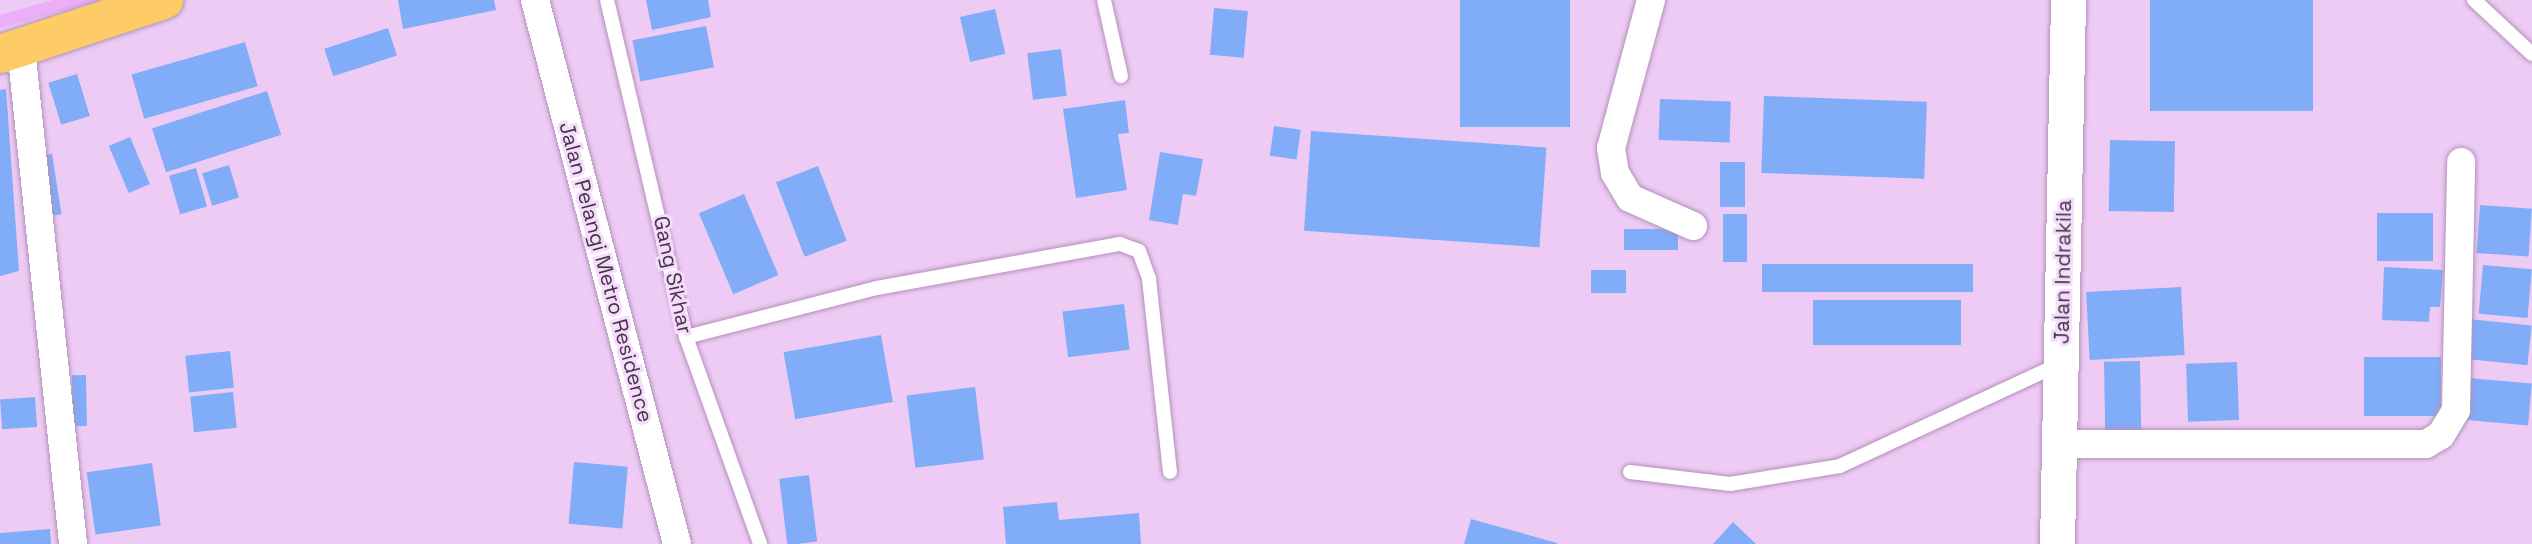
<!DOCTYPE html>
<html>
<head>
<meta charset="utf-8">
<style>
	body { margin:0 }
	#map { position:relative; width:2532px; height:544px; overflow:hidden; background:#eecbf5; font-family:"Space Grotesk",sans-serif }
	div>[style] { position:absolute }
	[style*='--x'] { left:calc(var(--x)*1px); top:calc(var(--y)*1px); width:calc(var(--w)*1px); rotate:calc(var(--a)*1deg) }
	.green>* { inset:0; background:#ebaef7 }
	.building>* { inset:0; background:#80acf8; transform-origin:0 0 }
	.roads { filter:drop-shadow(0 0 2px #b291b9) drop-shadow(0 0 2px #b291b9) }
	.service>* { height:14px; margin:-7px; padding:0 7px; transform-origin:7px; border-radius:7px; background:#fff }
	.minor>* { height:28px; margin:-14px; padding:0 14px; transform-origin:14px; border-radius:14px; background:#fff }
	.tertiary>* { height:35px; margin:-17.5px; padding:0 17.5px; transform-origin:17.5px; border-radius:17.5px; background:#fff }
	.trunk>* { height:38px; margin:-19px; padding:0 19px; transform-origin:19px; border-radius:19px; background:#fecc66 }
	span { translate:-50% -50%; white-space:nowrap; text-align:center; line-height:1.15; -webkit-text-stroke:6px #f7dbfc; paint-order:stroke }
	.street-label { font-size:21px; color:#433646 }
</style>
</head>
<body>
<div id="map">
	<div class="green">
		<div style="clip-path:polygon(53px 0,103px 0,0 28px,0 15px)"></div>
	</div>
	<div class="building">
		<div style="clip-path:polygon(398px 0,494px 0,496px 10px,403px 29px)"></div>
		<div style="clip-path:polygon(646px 0,708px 0,711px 17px,652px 30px)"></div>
		<div style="left:1460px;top:0;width:110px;height:127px"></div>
		<div style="left:2150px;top:0;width:163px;height:111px"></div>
		<div style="left:1214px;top:8px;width:34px;height:47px;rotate:5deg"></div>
		<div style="left:995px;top:9px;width:46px;height:36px;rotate:77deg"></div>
		<div style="left:706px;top:26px;width:42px;height:75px;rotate:79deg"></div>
		<div style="left:388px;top:28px;width:29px;height:67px;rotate:72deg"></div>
		<div style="left:245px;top:42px;width:46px;height:118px;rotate:74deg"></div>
		<div style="left:1061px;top:49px;width:47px;height:34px;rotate:83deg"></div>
		<div style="left:77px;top:74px;width:44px;height:30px;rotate:73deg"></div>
		<div style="clip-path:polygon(6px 89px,19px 271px,0 276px,0 90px)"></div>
		<div style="left:267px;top:91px;width:46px;height:121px;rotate:72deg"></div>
		<div style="left:1764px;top:96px;width:163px;height:77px;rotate:2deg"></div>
		<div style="left:1660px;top:99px;width:71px;height:41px;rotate:2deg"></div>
		<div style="clip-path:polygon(1125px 100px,1129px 133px,1118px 134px,1127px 190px,1076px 198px,1063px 109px)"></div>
		<div style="left:1274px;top:126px;width:27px;height:30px;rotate:8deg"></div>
		<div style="left:1311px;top:131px;width:236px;height:100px;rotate:4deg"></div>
		<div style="left:130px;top:137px;width:51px;height:23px;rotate:67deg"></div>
		<div style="left:2110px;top:140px;width:65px;height:71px;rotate:1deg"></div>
		<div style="clip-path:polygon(1160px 152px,1203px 159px,1196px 196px,1183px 194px,1178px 225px,1149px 220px)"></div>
		<div style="left:52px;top:154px;width:61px;height:11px;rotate:81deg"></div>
		<div style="left:1745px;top:162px;width:45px;height:25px;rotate:90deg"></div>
		<div style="left:229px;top:165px;width:34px;height:28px;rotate:73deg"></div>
		<div style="left:818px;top:166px;width:80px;height:45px;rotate:69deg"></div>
		<div style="left:196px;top:168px;width:40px;height:28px;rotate:74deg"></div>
		<div style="left:744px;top:194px;width:88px;height:49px;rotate:67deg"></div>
		<div style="left:2480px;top:205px;width:52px;height:48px;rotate:4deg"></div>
		<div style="left:2377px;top:213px;width:56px;height:48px"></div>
		<div style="left:1723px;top:214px;width:24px;height:48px"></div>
		<div style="left:1678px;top:229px;width:21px;height:54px;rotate:90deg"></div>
		<div style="left:1973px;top:264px;width:28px;height:211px;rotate:90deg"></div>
		<div style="left:2483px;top:265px;width:49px;height:49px;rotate:5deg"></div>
		<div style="clip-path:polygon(2384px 267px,2443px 270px,2440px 307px,2430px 307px,2429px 322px,2382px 320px)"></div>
		<div style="left:1591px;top:270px;width:35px;height:23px"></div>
		<div style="left:2181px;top:287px;width:68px;height:95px;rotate:87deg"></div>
		<div style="left:1813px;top:300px;width:148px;height:45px"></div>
		<div style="left:1124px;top:304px;width:46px;height:62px;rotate:83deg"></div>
		<div style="left:2469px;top:319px;width:63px;height:40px;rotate:6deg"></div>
		<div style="left:881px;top:335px;width:68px;height:99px;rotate:80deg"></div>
		<div style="left:230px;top:351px;width:37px;height:45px;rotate:84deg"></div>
		<div style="left:2364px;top:357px;width:77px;height:59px"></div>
		<div style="left:2140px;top:361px;width:78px;height:36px;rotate:89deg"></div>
		<div style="left:2237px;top:362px;width:58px;height:51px;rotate:88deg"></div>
		<div style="left:86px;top:375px;width:51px;height:14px;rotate:89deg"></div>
		<div style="left:2468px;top:378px;width:64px;height:42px;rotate:5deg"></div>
		<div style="left:975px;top:387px;width:73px;height:69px;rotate:83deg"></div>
		<div style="left:233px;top:392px;width:36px;height:43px;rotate:84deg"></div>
		<div style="left:35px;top:397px;width:30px;height:35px;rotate:86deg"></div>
		<div style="left:574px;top:462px;width:54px;height:62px;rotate:5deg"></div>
		<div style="left:152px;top:463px;width:63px;height:66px;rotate:82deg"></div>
		<div style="left:809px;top:475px;width:67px;height:30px;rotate:83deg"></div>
		<div style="clip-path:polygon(1057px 502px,1059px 520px,1139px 513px,1141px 544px,1006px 544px,1003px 507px)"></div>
		<div style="clip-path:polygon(1471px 519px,1557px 543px,1557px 544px,1464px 544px)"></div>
		<div style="clip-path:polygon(1733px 522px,1756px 544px,1713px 544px)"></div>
		<div style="clip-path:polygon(50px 529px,51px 544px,0 544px,0 533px)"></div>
	</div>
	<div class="roads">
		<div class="service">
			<div style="--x:607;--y:0;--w:346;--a:76.8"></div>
			<div style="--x:686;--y:337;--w:220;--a:70.3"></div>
			<div style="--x:1104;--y:0;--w:78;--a:77.4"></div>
			<div style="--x:2474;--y:0;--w:79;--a:43"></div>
			<div style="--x:686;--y:337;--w:197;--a:-14.4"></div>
			<div style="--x:877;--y:288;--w:247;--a:-10.3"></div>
			<div style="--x:1120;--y:244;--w:20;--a:20"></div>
			<div style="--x:1139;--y:251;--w:30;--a:70"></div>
			<div style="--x:1149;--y:279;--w:194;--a:83.8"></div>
			<div style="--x:1630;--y:472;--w:101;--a:6.8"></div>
			<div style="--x:1730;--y:484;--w:111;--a:-9.3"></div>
			<div style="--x:1840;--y:466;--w:242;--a:-24.9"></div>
		</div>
		<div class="minor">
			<div style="--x:535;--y:0;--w:562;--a:75.37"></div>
			<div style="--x:1651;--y:0;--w:153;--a:105.1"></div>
			<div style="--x:1611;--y:148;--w:25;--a:81"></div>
			<div style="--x:1615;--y:173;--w:29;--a:59"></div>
			<div style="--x:1630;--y:198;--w:69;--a:24"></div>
			<div style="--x:21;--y:48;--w:499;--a:84"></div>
			<div style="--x:2062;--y:444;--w:364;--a:0"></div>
			<div style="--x:2426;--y:444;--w:17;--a:-31"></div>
			<div style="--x:2441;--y:435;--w:29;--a:-59"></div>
			<div style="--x:2456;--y:410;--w:248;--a:-88.8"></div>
		</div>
		<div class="tertiary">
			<div style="--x:2057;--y:544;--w:544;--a:-88.84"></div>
		</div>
		<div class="trunk">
			<div style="--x:0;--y:54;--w:173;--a:-18.2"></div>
		</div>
	</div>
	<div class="street-label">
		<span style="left:606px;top:272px;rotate:75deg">Jalan Pelangi Metro Residence</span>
		<span style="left:2063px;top:272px;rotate:-89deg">Jalan Indrakila</span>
		<span style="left:673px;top:275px;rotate:78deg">Gang Sikhar</span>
	</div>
</div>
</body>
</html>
